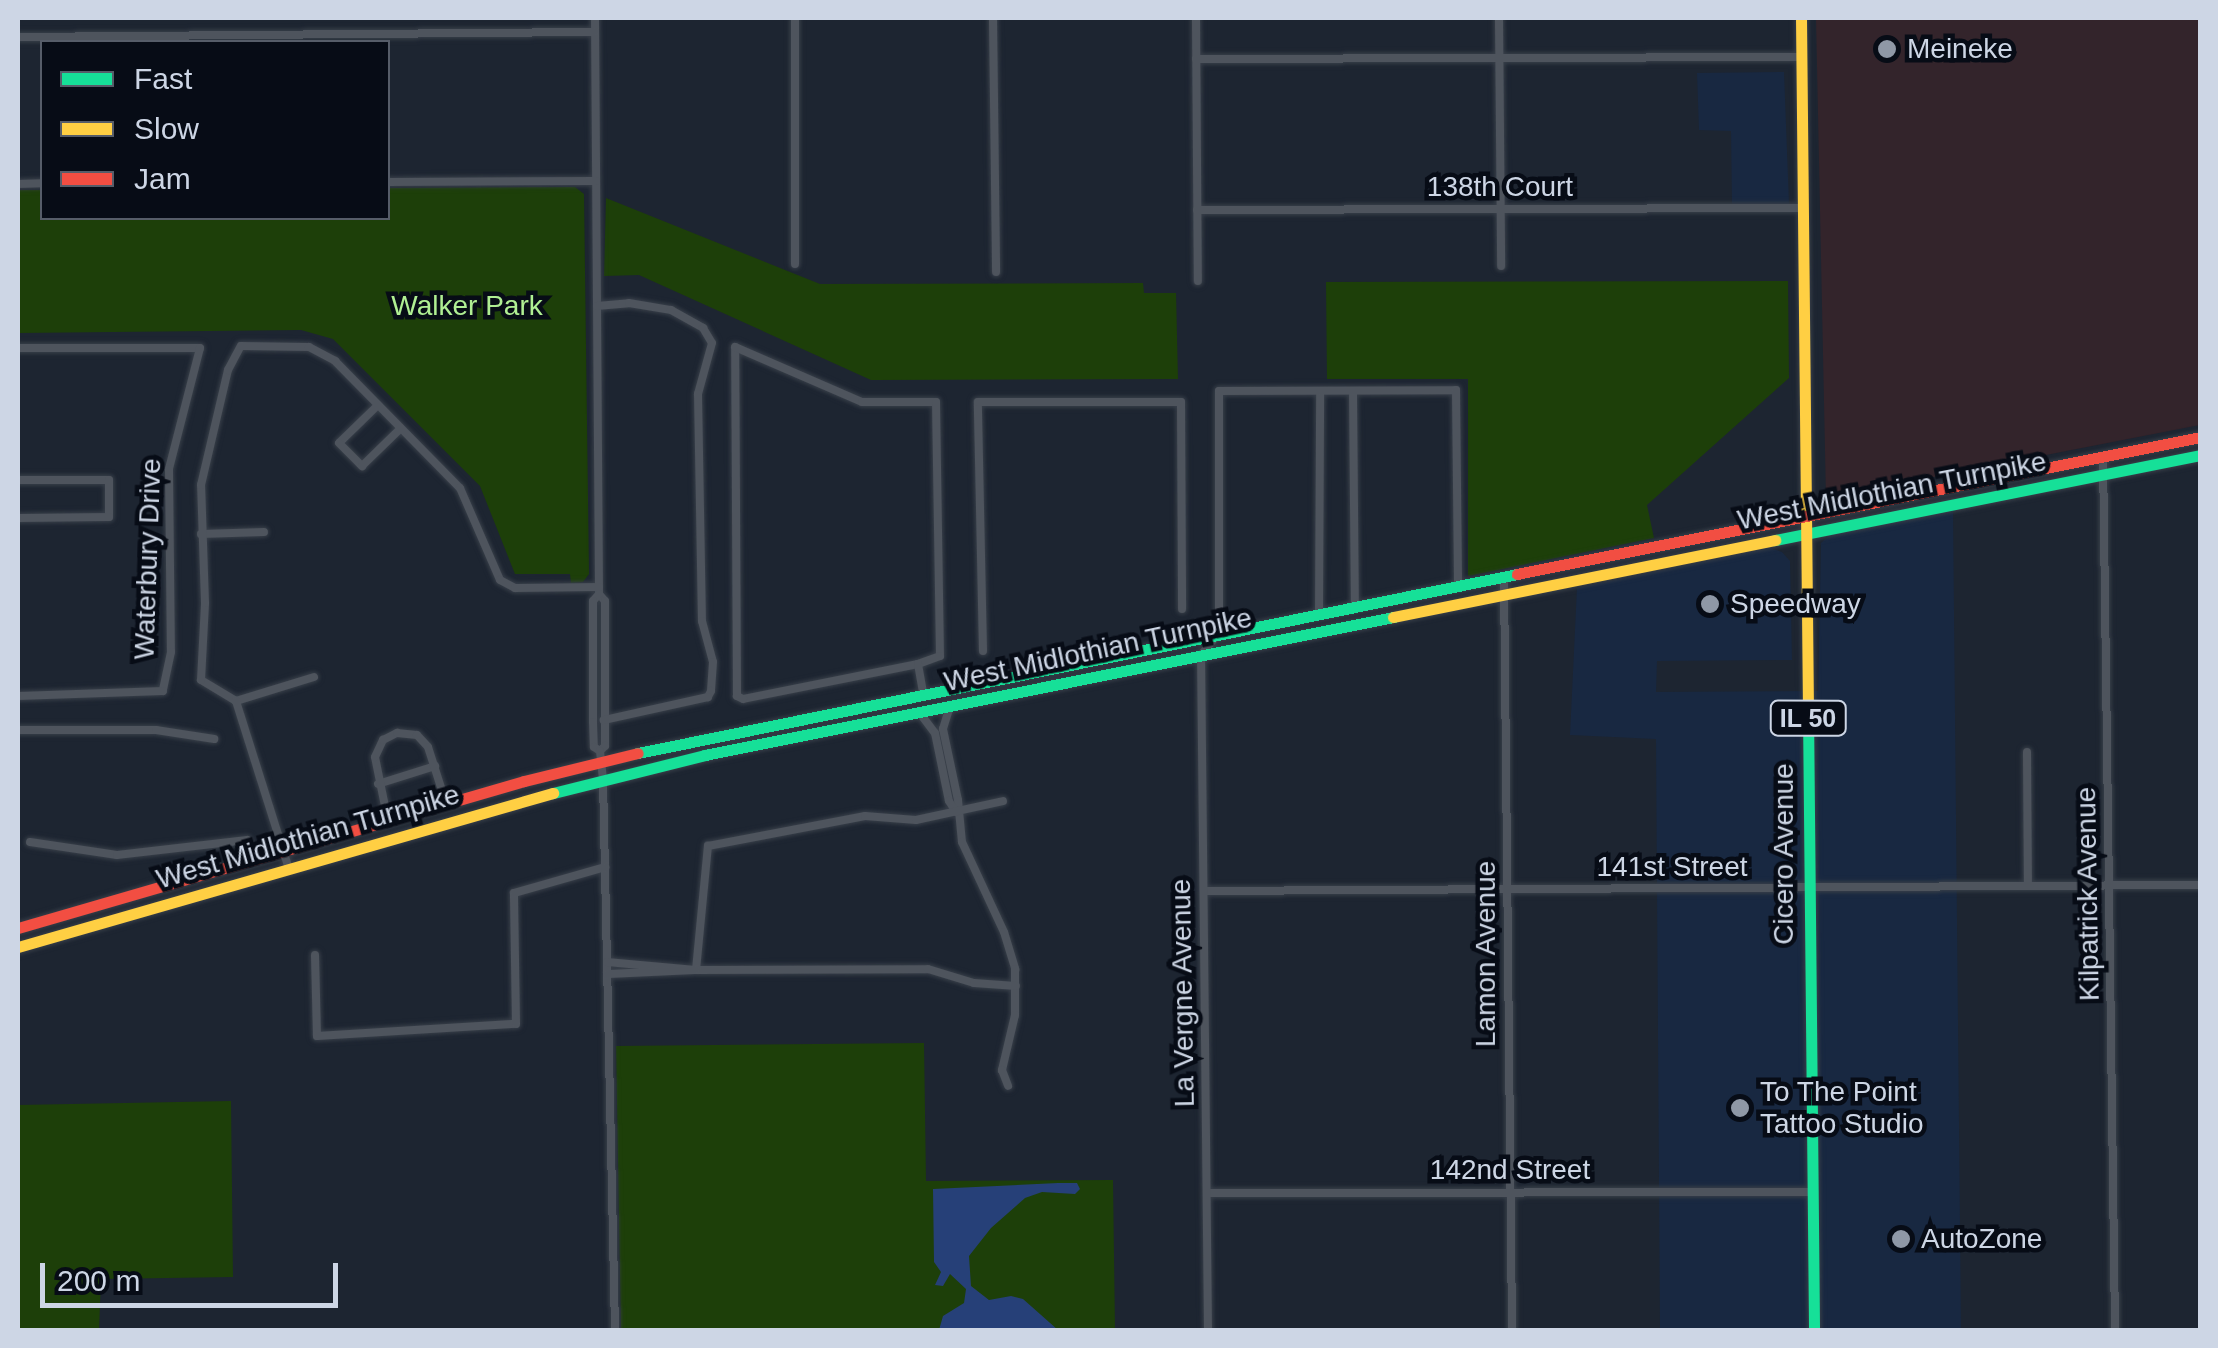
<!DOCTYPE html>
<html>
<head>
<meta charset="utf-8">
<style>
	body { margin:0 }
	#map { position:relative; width:2218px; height:1348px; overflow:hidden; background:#1d2531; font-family:Helvetica,sans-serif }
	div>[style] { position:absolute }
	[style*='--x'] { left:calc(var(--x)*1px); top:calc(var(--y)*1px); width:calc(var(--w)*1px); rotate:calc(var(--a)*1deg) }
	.built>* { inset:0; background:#182841 }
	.industrial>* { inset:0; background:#33242b }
	.green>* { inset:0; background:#1d3f09 }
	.water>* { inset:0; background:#264078 }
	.roads { filter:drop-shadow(0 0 2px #383f49) drop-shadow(0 0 2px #383f49) }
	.street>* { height:8px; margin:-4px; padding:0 4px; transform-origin:4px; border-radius:4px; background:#4e545d }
	.fast>* { height:11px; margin:-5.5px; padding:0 5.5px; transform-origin:5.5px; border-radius:5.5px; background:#16e098 }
	.slow>* { height:11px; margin:-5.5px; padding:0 5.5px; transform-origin:5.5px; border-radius:5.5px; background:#ffcf43 }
	.jam>* { height:11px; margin:-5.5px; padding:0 5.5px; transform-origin:5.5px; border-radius:5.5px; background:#f24e42 }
	.dots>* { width:28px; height:28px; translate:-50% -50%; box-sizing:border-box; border:5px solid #070c16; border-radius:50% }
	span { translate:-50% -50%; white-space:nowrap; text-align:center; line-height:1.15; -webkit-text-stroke:9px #070c16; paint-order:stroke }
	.shield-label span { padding:2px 8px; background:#070c16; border:2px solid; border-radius:8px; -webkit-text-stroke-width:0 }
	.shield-label { font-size:25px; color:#cdd6e5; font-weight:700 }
	.poi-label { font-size:28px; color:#cdd6e5 }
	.left { translate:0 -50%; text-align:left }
	.street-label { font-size:28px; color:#cdd6e5 }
	.park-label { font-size:28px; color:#b0ef93 }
	.frame { position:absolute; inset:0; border:20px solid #cdd6e5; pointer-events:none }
	.legend { position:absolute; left:40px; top:40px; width:350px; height:180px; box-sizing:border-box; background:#070c16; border:2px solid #565d69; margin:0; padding:12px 18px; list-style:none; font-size:30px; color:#cdd6e5 }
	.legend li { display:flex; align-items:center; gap:20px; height:50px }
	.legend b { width:50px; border:2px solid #565d69 }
	.scale { position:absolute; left:40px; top:1263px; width:298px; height:45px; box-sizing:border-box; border:5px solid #cdd6e5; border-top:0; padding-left:12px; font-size:30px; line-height:35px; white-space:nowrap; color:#cdd6e5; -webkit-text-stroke:8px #070c16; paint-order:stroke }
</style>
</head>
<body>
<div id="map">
	<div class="built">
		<div style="clip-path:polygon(1784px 72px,1789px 204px,1732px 205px,1731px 131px,1699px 130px,1697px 73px)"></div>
		<div style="clip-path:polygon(1953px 510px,1961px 1330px,1660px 1330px,1656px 739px,1570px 735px,1577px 588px,1770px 548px,1782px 552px,1790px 561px,1792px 660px,1657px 661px,1656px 692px,1818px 691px,1821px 543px,1831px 534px)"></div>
	</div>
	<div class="industrial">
		<div style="clip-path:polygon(1816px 18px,2200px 18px,2200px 425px,1826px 498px)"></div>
	</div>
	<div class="green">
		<div style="clip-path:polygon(388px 188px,575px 187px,584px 194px,589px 574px,583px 582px,571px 583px,570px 574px,515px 574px,480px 486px,333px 339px,301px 330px,18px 333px,18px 190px,42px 190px,42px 218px,388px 218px)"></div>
		<div style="clip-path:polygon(606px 198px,820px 284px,1143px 283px,1144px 293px,1176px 293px,1178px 379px,871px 380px,639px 275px,604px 276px)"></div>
		<div style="clip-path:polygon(1788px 281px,1789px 378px,1647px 505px,1654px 538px,1468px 576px,1468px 379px,1327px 379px,1326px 282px)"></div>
		<div style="clip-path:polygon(924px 1043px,926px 1181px,1113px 1180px,1115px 1330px,621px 1330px,616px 1046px)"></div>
		<div style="clip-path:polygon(231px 1101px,233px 1277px,101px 1279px,99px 1330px,18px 1330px,18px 1105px)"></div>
	</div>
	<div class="water">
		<div style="clip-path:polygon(1058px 1183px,1077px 1183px,1080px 1189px,1075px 1194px,1042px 1192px,1025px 1198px,991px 1228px,969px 1256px,971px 1286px,989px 1300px,1011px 1296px,1023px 1299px,1058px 1330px,939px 1330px,943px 1316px,964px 1303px,966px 1289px,950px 1274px,943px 1286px,935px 1285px,941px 1272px,934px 1262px,933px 1189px)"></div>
	</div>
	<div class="roads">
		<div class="street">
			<div style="--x:595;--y:18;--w:576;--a:89.6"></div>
			<div style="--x:599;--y:594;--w:9;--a:49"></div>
			<div style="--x:605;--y:601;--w:145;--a:90"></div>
			<div style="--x:605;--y:746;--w:7;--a:135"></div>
			<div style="--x:795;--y:18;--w:246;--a:90"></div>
			<div style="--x:993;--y:18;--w:254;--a:89.3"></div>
			<div style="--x:1196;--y:18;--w:263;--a:89.6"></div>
			<div style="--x:1499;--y:18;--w:248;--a:89.5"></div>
			<div style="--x:18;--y:37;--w:577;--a:-0.5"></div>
			<div style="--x:1196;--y:59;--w:606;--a:-0.19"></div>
			<div style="--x:388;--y:182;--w:208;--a:-0.3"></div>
			<div style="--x:18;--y:184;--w:24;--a:-2"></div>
			<div style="--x:1197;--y:210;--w:607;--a:-0.19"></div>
			<div style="--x:597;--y:306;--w:32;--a:-5"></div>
			<div style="--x:629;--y:303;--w:43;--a:9.5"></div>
			<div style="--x:671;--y:310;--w:37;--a:29"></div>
			<div style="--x:703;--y:328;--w:17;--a:59"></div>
			<div style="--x:712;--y:343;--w:53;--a:105.4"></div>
			<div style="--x:698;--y:394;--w:227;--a:89"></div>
			<div style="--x:702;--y:621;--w:42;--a:75"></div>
			<div style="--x:713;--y:662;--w:29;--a:94"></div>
			<div style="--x:711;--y:691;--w:7;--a:117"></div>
			<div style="--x:708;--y:697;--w:107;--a:167.5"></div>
			<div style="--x:18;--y:348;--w:182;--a:0"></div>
			<div style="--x:200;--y:348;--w:125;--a:104.4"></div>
			<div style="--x:169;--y:469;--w:183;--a:89.4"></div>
			<div style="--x:171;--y:652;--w:40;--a:102"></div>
			<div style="--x:163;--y:691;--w:145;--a:178"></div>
			<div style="--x:1353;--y:391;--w:215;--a:89.5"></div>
			<div style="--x:378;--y:405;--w:54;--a:135.7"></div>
			<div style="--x:339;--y:443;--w:33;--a:45"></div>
			<div style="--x:362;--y:466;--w:54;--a:-44.3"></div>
			<div style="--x:2103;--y:456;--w:874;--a:89.21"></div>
			<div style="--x:18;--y:480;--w:91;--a:0"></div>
			<div style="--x:109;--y:480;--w:37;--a:90"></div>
			<div style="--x:109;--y:517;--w:91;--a:179.4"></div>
			<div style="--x:201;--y:534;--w:63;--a:-1.8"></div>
			<div style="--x:1504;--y:577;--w:753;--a:89.39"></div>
			<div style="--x:599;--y:594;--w:9;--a:131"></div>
			<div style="--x:593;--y:601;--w:121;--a:90"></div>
			<div style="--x:593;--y:722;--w:25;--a:88"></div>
			<div style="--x:594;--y:747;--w:7;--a:34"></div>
			<div style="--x:600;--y:751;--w:28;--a:84"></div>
			<div style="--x:603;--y:779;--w:551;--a:88.75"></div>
			<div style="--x:1319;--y:613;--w:222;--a:-89.7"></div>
			<div style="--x:983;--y:651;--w:249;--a:-91.2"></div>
			<div style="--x:978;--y:402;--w:203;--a:0"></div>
			<div style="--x:1181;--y:402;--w:207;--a:89.7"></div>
			<div style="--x:918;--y:664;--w:178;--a:168.7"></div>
			<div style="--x:743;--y:699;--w:7;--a:-153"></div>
			<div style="--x:737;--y:696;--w:349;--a:-90.3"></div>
			<div style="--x:735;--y:347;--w:138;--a:23.4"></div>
			<div style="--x:862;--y:402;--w:74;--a:0"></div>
			<div style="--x:936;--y:402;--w:254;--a:89.1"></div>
			<div style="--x:940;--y:656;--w:23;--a:160"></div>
			<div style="--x:918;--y:664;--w:29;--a:80"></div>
			<div style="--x:314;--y:677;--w:82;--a:162.9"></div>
			<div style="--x:236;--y:701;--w:41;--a:-149"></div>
			<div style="--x:201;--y:680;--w:77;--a:-87"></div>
			<div style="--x:205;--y:603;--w:118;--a:-91.9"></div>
			<div style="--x:201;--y:485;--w:118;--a:-76.8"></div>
			<div style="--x:228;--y:370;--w:27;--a:-62"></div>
			<div style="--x:241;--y:346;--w:68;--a:0.8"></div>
			<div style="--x:309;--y:347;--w:30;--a:28"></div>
			<div style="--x:335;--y:361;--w:178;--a:45.5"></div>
			<div style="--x:460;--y:488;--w:100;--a:66.5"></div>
			<div style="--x:500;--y:580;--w:17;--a:28"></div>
			<div style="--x:515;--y:588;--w:84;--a:-0.7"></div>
			<div style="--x:236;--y:701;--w:176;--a:72.5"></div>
			<div style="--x:950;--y:706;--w:24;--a:107"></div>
			<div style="--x:943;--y:729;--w:73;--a:78.1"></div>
			<div style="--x:958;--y:800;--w:42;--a:84.6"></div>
			<div style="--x:962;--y:842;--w:99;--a:65"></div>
			<div style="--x:1004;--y:932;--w:39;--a:73"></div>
			<div style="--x:1015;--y:969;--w:46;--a:90"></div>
			<div style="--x:1015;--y:1015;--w:57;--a:103.3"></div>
			<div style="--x:1002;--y:1070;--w:17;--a:69"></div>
			<div style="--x:919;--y:712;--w:26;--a:53"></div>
			<div style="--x:935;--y:733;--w:69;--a:78.4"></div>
			<div style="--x:949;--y:801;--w:13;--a:58"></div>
			<div style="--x:18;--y:730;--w:138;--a:0"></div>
			<div style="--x:156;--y:730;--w:59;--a:8.8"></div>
			<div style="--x:2027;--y:752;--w:134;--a:89.6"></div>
			<div style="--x:378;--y:784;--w:60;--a:-17.5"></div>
			<div style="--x:388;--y:821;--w:65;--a:-101.5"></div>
			<div style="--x:375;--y:757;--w:19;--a:-65"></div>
			<div style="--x:383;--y:740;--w:16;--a:-27"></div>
			<div style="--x:397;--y:733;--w:20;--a:6"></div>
			<div style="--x:417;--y:735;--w:16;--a:47"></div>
			<div style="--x:428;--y:747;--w:59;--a:72.2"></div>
			<div style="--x:30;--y:842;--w:88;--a:8.5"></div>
			<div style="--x:117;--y:855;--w:131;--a:-6.6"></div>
			<div style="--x:247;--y:840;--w:22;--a:68"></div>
			<div style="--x:1204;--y:891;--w:996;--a:-0.35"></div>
			<div style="--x:315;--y:955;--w:81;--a:88.6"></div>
			<div style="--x:317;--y:1036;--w:199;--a:-3.5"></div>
			<div style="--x:516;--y:1024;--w:131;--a:-90.9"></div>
			<div style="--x:514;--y:893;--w:95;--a:-15.9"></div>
			<div style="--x:607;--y:962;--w:89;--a:5.1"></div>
			<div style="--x:696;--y:970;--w:232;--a:-0.2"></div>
			<div style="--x:928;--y:969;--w:48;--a:16.9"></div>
			<div style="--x:974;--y:983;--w:42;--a:4.1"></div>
			<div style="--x:696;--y:970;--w:125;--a:-84.5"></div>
			<div style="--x:708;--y:846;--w:160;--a:-10.8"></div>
			<div style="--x:865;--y:816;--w:51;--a:4.5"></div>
			<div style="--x:916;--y:820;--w:89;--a:-12.3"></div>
			<div style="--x:607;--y:974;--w:89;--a:-2.6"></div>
			<div style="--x:1207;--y:1193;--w:606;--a:-0.09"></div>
			<div style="--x:1208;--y:1330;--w:675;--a:-90.59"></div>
			<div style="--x:1201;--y:655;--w:28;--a:-51"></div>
			<div style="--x:1219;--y:633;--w:242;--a:-90"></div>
			<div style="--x:1219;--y:391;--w:237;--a:-0.2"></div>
			<div style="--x:1456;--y:390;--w:195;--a:89.4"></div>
		</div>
		<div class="fast">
			<div style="--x:1775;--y:540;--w:433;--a:-11.3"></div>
			<div style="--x:1808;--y:711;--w:619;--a:89.44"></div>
			<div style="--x:638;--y:753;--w:897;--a:-11.51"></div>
			<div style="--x:553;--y:793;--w:157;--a:-14"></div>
			<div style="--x:705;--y:755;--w:702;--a:-11.34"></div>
		</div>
		<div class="slow">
			<div style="--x:1801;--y:18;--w:693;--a:89.42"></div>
			<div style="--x:1393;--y:617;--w:390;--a:-11.4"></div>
			<div style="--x:18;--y:947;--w:557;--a:-16.06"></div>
		</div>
		<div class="jam">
			<div style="--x:1517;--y:574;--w:697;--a:-11.34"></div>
			<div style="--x:18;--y:928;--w:527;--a:-16.2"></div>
			<div style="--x:524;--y:781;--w:117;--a:-13.8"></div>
		</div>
	</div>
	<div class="dots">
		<div style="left:1887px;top:49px;background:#8f98a6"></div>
		<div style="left:1710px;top:604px;background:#8f98a6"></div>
		<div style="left:1740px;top:1108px;background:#8f98a6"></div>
		<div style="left:1901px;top:1239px;background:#8f98a6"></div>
	</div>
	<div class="shield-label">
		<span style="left:1808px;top:718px">IL 50</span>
	</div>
	<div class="poi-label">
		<span class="left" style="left:1907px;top:49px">Meineke</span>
		<span class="left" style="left:1730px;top:604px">Speedway</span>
		<span class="left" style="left:1760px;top:1108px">To The Point<br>Tattoo Studio</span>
		<span class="left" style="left:1921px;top:1239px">AutoZone</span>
	</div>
	<div class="street-label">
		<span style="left:1500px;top:187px">138th Court</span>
		<span style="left:1892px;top:491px;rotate:-11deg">West Midlothian Turnpike</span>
		<span style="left:148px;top:559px;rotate:-88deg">Waterbury Drive</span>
		<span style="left:1098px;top:650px;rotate:-12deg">West Midlothian Turnpike</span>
		<span style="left:308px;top:837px;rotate:-16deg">West Midlothian Turnpike</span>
		<span style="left:1784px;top:854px;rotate:-90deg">Cicero Avenue</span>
		<span style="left:1672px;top:867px">141st Street</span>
		<span style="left:2088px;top:894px;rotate:-91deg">Kilpatrick Avenue</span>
		<span style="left:1486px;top:954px;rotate:-90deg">Lamon Avenue</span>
		<span style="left:1183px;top:993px;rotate:-91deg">La Vergne Avenue</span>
		<span style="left:1510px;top:1170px">142nd Street</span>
	</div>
	<div class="park-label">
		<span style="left:467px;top:306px">Walker Park</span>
	</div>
	<div class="frame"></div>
	<ul class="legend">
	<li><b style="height:12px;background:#16e098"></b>Fast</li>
	<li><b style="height:12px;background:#ffcf43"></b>Slow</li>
	<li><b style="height:12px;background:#f24e42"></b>Jam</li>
	</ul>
	<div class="scale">200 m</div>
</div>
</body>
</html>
